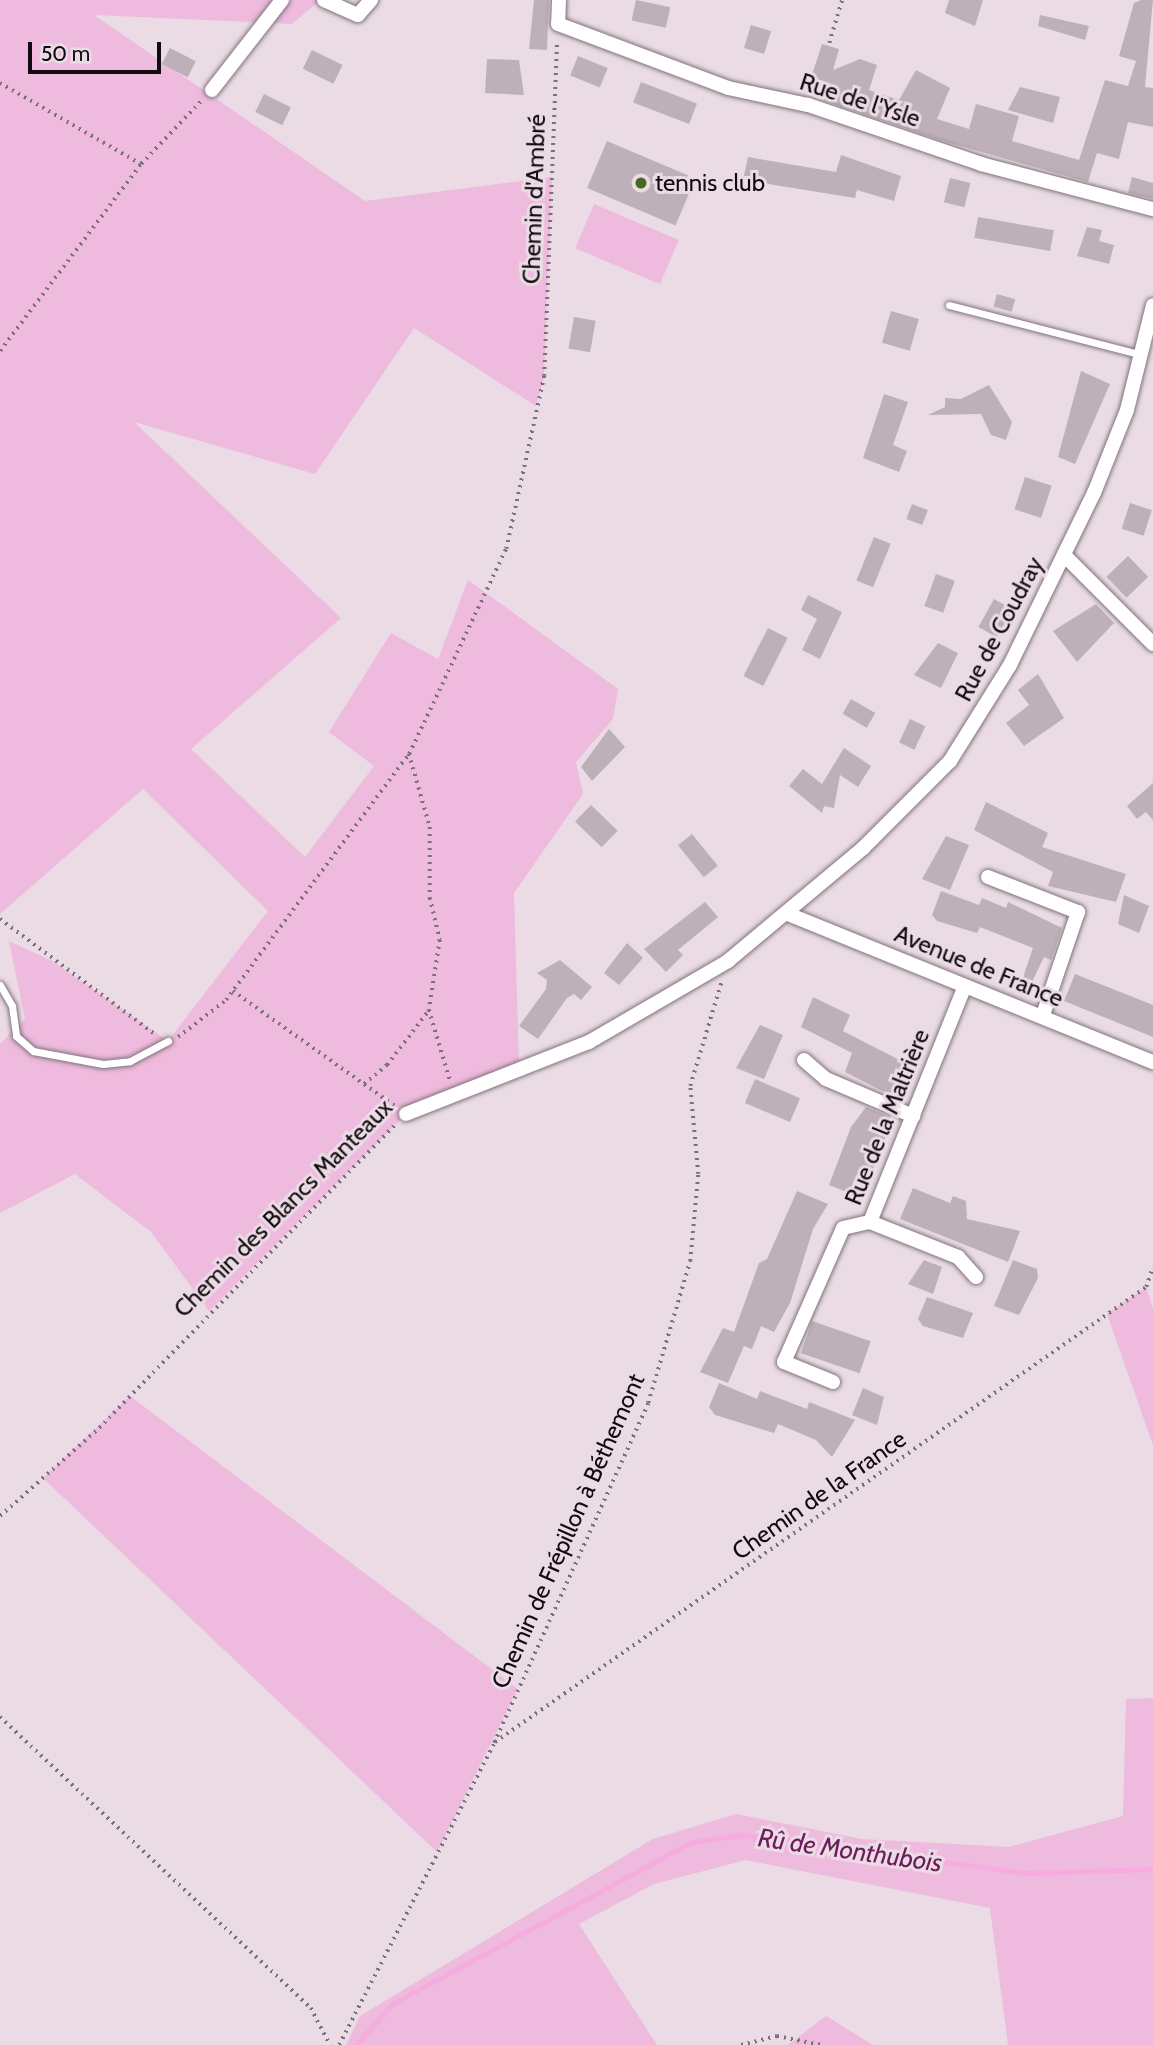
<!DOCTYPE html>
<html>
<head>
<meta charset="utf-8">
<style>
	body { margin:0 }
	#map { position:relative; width:1153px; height:2045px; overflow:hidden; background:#eadbe5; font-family:Cabin,sans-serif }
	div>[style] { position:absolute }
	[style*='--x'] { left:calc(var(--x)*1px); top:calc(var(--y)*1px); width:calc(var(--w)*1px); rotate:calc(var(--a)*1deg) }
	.green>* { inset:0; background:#eebadd; transform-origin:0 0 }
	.stream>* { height:5px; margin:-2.5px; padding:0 2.5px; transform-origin:2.5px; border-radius:2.5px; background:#f6acde }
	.building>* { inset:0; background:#beb0b9; transform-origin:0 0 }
	.path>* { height:3.5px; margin-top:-1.75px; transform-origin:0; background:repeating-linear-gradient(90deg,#7a7077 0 2px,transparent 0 7px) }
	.roads { filter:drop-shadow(0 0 2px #81737c) drop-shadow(0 0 2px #81737c) }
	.service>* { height:7px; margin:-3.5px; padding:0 3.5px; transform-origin:3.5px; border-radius:3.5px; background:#fff }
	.minor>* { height:14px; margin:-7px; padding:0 7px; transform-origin:7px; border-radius:7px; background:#fff }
	.dots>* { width:19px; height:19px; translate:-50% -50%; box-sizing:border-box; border:4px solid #eadbe5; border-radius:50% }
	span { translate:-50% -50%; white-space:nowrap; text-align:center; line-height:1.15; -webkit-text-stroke:6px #eadbe5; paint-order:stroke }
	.street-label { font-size:24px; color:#100b0e }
	.poi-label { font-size:24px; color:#100b0e }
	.left { translate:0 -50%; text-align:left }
	.water-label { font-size:26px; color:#6e1b5a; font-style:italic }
	.scale { position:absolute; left:28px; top:42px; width:133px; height:32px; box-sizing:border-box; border:4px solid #100b0e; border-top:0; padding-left:9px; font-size:21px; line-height:24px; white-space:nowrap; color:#100b0e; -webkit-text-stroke:5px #eadbe5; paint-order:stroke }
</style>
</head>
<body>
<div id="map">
	<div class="green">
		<div style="clip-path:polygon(0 0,320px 0,292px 24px,94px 15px,365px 201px,552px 177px,544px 376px,536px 406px,414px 328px,315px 474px,134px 422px,341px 618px,191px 749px,305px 857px,374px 766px,329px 732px,391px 633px,438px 659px,468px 580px,618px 689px,613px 719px,576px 762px,583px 794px,514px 893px,519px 1067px,406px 1114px,209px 1311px,151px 1232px,75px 1174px,0 1213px,0 1044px,25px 1019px,9px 941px,54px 962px,168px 1041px,268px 911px,143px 789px,0 914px)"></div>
		<div style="left:594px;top:204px;width:92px;height:48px;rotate:23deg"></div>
		<div style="clip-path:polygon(1146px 1287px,1153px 1309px,1153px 1445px,1107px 1314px)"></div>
		<div style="clip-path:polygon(130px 1396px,518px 1689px,437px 1852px,43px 1478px)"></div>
		<div style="clip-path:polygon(1153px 1698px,1153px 2045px,1008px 2045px,990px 1908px,746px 1860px,654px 1884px,579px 1924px,657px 2045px,346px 2045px,360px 2016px,653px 1839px,736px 1814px,862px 1839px,1009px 1847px,1123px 1816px,1126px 1699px)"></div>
		<div style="clip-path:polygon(826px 2016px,873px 2045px,788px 2045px)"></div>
	</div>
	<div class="stream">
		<div style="--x:356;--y:2045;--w:55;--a:-48.7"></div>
		<div style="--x:392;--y:2004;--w:341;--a:-28.4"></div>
		<div style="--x:692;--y:1842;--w:48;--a:-8.5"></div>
		<div style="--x:739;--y:1835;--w:48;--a:5.9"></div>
		<div style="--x:787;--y:1840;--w:241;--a:7.9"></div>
		<div style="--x:1026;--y:1873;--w:127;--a:-1.8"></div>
	</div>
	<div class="building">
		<div style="clip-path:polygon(534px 0,549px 0,547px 50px,529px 49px)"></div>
		<div style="left:636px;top:0;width:35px;height:21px;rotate:12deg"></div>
		<div style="clip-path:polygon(949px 0,983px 0,975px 26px,945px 13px)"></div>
		<div style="clip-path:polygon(1141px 0,1153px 0,1145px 87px,1153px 88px,1153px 127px,1128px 122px,1119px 159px,1097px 153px,1088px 182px,946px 142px,822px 100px,825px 92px,808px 87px,822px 44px,839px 49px,833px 70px,860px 59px,877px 65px,869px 90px,899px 100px,916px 70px,950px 88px,937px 119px,969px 129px,976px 104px,1019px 116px,1012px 141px,1079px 160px,1105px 80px,1128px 86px,1136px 61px,1119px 56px,1134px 3px)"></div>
		<div style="clip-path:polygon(1040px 15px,1089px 26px,1085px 40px,1038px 26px)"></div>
		<div style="left:751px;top:25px;width:21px;height:24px;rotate:17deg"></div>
		<div style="left:170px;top:48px;width:29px;height:18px;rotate:27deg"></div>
		<div style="left:312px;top:50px;width:34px;height:21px;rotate:26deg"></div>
		<div style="left:578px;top:56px;width:32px;height:21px;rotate:22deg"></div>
		<div style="clip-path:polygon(487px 59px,519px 60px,524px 95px,485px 93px)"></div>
		<div style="left:641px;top:82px;width:60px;height:22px;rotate:21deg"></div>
		<div style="clip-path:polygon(1020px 87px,1060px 97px,1053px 123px,1008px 110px)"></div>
		<div style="left:264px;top:94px;width:30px;height:20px;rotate:26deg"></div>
		<div style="left:607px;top:141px;width:96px;height:51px;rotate:23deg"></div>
		<div style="clip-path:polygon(841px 155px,901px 176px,894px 201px,857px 190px,855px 198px,743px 180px,748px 157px,836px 172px)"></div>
		<div style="clip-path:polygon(1132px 177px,1153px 183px,1153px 199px,1128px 193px)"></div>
		<div style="left:950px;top:178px;width:21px;height:25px;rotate:14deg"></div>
		<div style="left:978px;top:217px;width:77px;height:21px;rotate:10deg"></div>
		<div style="clip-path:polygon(1087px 227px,1102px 230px,1099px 241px,1114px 245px,1109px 264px,1077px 256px)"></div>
		<div style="left:997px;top:294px;width:19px;height:13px;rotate:16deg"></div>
		<div style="left:891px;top:311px;width:29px;height:33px;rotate:16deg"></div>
		<div style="left:574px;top:317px;width:22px;height:32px;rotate:10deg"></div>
		<div style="clip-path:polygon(1081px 371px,1110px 384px,1075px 464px,1058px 457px)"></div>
		<div style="clip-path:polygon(989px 385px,1012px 422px,1006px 440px,991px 435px,981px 414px,928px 415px,945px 407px,945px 398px,961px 399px)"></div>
		<div style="clip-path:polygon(884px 394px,908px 402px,893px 445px,907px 451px,899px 472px,863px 458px)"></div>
		<div style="left:1025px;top:477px;width:28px;height:34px;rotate:18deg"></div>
		<div style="left:1130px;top:503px;width:23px;height:27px;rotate:18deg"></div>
		<div style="left:912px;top:504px;width:17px;height:16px;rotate:21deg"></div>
		<div style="left:874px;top:537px;width:18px;height:47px;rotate:22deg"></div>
		<div style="left:1128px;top:556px;width:29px;height:30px;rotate:46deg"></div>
		<div style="left:936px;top:574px;width:20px;height:34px;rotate:20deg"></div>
		<div style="clip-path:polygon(808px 595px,842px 612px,820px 659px,802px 650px,817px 619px,801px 610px)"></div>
		<div style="left:994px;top:599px;width:21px;height:32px;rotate:29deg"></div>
		<div style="clip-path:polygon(1096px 604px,1114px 623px,1077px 662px,1053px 631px)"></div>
		<div style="left:768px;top:628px;width:22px;height:54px;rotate:27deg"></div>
		<div style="clip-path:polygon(938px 643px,958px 653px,941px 688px,914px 675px)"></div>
		<div style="clip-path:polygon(1038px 674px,1064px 718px,1024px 746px,1006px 723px,1029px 705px,1018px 690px)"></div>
		<div style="left:851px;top:699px;width:28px;height:17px;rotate:30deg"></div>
		<div style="left:910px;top:719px;width:17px;height:26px;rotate:25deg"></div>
		<div style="clip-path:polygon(609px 729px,625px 747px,592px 781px,581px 767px)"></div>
		<div style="clip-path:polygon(844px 748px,871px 766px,858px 787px,840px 775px,834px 808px,824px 806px,822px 813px,789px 786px,803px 769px,822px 784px)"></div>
		<div style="clip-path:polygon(1153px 783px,1153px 820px,1146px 812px,1137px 819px,1127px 806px)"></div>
		<div style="clip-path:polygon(986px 802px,1048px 833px,1042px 847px,1126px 874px,1116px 902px,1048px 886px,1053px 872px,974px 830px)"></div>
		<div style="left:591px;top:805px;width:37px;height:23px;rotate:44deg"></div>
		<div style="left:692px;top:834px;width:41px;height:18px;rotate:51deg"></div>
		<div style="clip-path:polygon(946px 836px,969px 845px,950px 890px,922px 879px)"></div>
		<div style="clip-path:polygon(941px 891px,979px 905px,982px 898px,1006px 908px,1008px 902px,1062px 928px,1051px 960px,1044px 957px,1031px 984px,1022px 980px,1033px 948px,980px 927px,977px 933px,937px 921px,932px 915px)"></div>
		<div style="clip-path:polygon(1124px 895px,1149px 906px,1139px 933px,1118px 924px)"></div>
		<div style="clip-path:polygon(705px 902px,718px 917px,678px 950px,683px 955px,666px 972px,644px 949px)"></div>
		<div style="clip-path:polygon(627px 943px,643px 958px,619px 985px,604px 973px)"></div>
		<div style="clip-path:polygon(560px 960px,592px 987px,581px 1000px,574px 994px,567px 998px,538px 1039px,519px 1026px,546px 989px,547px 980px,537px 973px)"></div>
		<div style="clip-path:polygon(1075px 974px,1153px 1005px,1153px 1037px,1064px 1001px)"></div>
		<div style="clip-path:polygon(813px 997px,850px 1015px,843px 1031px,913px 1067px,900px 1100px,845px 1072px,852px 1053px,801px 1027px)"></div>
		<div style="clip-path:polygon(760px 1025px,783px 1035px,764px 1079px,736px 1068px)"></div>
		<div style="left:755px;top:1079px;width:49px;height:26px;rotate:23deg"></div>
		<div style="clip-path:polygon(866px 1107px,893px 1118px,866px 1186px,859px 1183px,854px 1195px,829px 1185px,851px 1127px)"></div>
		<div style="clip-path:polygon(913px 1188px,950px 1203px,953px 1196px,966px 1201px,967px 1219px,1020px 1231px,1008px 1262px,900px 1219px)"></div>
		<div style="clip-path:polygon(797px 1191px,828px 1204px,813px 1229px,790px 1303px,774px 1332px,761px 1326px,752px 1349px,744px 1346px,728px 1383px,700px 1372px,723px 1328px,734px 1332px,759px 1263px,767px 1259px)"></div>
		<div style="clip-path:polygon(924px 1260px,942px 1267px,933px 1294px,908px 1284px)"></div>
		<div style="clip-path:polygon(1013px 1260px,1037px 1269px,1038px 1278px,1019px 1315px,994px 1306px)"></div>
		<div style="clip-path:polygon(927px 1297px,973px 1313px,963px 1338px,923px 1326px,918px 1319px)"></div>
		<div style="left:812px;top:1321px;width:62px;height:34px;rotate:19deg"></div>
		<div style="clip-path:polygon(719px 1383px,757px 1399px,760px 1391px,807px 1409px,809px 1402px,855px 1420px,832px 1457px,816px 1440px,778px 1424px,774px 1433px,715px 1415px,709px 1407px)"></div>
		<div style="clip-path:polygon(863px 1388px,884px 1397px,877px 1425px,852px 1415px)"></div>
	</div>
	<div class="path">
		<div style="--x:829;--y:43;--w:45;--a:-73.2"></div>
		<div style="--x:0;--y:83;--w:163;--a:29.9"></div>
		<div style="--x:0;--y:351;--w:234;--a:-53"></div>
		<div style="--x:141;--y:164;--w:87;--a:-46.4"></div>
		<div style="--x:409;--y:754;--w:76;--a:74"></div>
		<div style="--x:430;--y:827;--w:71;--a:90"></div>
		<div style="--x:430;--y:898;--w:43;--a:76.6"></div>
		<div style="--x:440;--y:940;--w:71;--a:98.9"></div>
		<div style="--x:429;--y:1010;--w:73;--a:73.3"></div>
		<div style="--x:0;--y:919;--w:193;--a:36.6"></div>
		<div style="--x:233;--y:991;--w:199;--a:35.4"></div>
		<div style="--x:178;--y:1037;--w:61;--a:-37.6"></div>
		<div style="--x:226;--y:1000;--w:307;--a:-53.4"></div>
		<div style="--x:409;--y:754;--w:227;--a:-64.7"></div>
		<div style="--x:506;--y:549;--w:177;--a:-77.6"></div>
		<div style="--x:544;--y:376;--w:336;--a:-87.8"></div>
		<div style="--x:364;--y:1084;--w:30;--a:-40"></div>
		<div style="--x:387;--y:1065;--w:69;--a:-52.6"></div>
		<div style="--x:0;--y:1516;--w:132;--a:-41.6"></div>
		<div style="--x:99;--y:1428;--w:425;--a:-45.7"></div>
		<div style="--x:0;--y:1717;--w:426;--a:43.1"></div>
		<div style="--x:311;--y:2008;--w:42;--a:62.8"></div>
		<div style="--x:495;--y:1742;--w:794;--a:-34.95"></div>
		<div style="--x:1146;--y:1287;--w:21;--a:-71"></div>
		<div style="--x:339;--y:2045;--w:339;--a:-62.8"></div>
		<div style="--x:494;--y:1743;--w:373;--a:-65.6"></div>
		<div style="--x:648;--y:1403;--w:148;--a:-73.5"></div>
		<div style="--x:690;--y:1261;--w:87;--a:-84.7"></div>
		<div style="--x:698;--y:1174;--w:88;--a:-95.2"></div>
		<div style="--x:690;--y:1086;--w:108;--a:-73.2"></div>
		<div style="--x:741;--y:2045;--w:37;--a:-14"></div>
		<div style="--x:777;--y:2036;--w:45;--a:11.6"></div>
	</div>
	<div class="roads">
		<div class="service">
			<div style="--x:949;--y:305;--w:200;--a:14.5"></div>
			<div style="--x:0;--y:985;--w:24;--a:60"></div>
			<div style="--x:12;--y:1006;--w:30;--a:82"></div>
			<div style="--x:16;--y:1036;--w:23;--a:41"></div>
			<div style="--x:33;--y:1051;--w:71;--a:10.5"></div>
			<div style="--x:103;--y:1064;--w:27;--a:-6"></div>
			<div style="--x:130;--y:1061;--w:43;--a:-27.8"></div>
		</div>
		<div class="minor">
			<div style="--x:324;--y:0;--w:37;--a:24"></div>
			<div style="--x:358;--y:15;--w:20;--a:-49"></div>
			<div style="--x:559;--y:0;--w:24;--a:92"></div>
			<div style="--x:558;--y:24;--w:182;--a:20.6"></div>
			<div style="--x:728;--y:88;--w:82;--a:12"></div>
			<div style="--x:808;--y:105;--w:183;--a:18.8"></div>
			<div style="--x:981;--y:164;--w:178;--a:14.7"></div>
			<div style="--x:212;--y:90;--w:114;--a:-52.1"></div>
			<div style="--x:1064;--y:555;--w:126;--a:45"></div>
			<div style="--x:988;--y:877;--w:97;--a:21.3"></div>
			<div style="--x:1078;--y:912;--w:109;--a:108.8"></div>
			<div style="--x:788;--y:914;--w:394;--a:22.1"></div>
			<div style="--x:804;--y:1060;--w:29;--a:41"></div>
			<div style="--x:826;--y:1079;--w:95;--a:23"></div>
			<div style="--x:406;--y:1114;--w:197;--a:-21.5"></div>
			<div style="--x:589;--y:1042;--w:161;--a:-30.2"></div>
			<div style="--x:728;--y:961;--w:176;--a:-39.9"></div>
			<div style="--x:863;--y:848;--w:123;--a:-45"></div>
			<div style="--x:950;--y:761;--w:113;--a:-58"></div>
			<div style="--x:1010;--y:665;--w:191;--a:-64"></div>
			<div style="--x:1094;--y:493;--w:89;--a:-68.3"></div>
			<div style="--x:1127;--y:410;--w:108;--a:-76.1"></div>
			<div style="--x:870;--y:1222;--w:95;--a:21.7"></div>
			<div style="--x:958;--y:1257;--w:27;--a:48"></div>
			<div style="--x:833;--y:1382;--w:53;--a:-157.8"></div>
			<div style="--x:784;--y:1362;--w:146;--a:-66.2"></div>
			<div style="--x:843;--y:1228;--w:28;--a:-13"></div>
			<div style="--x:870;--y:1222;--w:254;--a:-68.1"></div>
		</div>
	</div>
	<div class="dots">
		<div style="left:641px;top:183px;background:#49671c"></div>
	</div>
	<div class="street-label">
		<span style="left:860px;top:100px;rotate:18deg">Rue de l'Ysle</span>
		<span style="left:534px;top:199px;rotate:-88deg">Chemin d'Ambré</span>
		<span style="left:999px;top:629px;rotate:-62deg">Rue de Coudray</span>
		<span style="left:979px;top:966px;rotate:22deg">Avenue de France</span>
		<span style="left:887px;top:1117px;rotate:-68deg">Rue de la Maltrière</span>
		<span style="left:283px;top:1208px;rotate:-45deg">Chemin des Blancs Manteaux</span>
		<span style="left:819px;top:1495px;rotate:-35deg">Chemin de la France</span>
		<span style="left:568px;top:1531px;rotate:-66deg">Chemin de Frépillon à Béthemont</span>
	</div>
	<div class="poi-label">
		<span class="left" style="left:655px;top:183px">tennis club</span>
	</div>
	<div class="water-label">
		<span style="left:850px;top:1851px;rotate:8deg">Rû de Monthubois</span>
	</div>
	<div class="scale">50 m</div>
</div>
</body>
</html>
